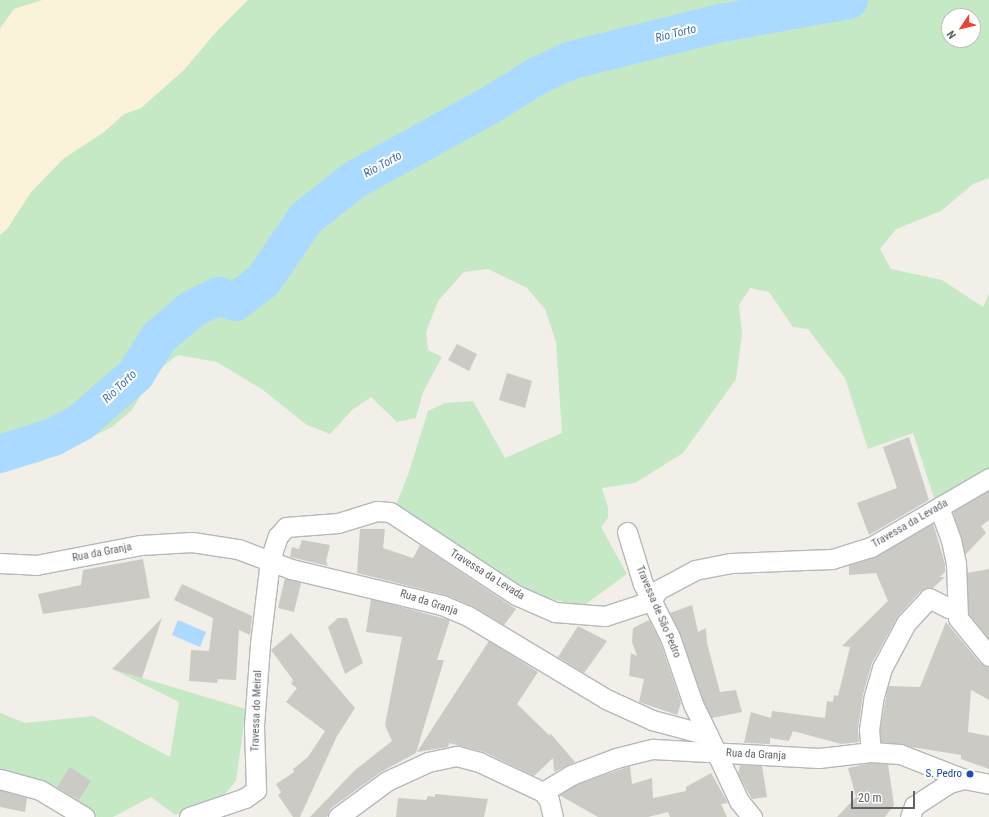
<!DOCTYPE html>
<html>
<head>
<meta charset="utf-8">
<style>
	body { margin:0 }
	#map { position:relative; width:989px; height:817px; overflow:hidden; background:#f1efe8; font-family:"Roboto Condensed",sans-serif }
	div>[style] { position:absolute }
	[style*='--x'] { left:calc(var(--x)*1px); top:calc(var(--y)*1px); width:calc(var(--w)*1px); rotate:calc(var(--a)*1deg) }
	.green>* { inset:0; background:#c5e8c5 }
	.sand>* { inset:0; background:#fbf3d9 }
	.water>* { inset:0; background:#aadaff }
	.river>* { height:38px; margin:-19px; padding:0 19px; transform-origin:19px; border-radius:19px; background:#aadaff }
	.building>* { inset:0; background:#cccac5 }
	.roads { filter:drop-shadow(1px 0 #b5b8bc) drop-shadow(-1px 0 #b5b8bc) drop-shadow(0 1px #b5b8bc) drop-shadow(0 -1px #b5b8bc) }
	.minor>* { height:19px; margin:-9.5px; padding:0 9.5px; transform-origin:9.5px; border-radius:9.5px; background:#fff }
	.dots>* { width:11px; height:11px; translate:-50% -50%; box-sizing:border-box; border:2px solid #fff; border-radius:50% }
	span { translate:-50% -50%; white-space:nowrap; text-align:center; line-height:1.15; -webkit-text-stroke:4px #fff; paint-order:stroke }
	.street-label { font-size:11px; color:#5f6368 }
	.transit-label { font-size:11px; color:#164399 }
	.right { translate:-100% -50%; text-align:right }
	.water-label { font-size:12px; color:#4174aa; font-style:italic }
	.north { position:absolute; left:941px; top:8px; width:40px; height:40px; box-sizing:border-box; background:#fff; border:1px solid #bfc1c3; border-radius:50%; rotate:235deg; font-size:11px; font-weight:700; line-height:16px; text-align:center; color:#5f6368 }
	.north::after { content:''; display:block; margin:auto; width:14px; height:18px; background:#ea4335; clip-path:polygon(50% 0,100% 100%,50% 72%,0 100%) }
	.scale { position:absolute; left:851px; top:791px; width:64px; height:18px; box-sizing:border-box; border:2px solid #5f6368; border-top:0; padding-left:5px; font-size:12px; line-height:14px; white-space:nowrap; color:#5f6368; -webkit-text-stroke:3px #fff; paint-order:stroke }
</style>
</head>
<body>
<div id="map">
	<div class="green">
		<i style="clip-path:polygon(0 0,43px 0,14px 9px,0 28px)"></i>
		<i style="clip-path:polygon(evenodd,248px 0,989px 0,989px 178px,973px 184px,941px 211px,896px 229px,880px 249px,891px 269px,942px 280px,983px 307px,989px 294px,989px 469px,935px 501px,913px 433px,868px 449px,845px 378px,808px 329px,793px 327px,769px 292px,750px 288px,739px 305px,742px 334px,736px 379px,683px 453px,635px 483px,602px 488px,608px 508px,608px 518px,601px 527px,627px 574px,583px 606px,537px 596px,507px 581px,394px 510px,408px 475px,428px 411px,445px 403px,473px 401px,505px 458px,562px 433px,556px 342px,545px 309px,527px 288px,488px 269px,464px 272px,438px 301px,426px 332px,428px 350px,442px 357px,423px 392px,416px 418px,397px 422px,371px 397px,352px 410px,330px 434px,307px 425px,263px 390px,217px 362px,178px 355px,154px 373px,132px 410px,112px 427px,40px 462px,0 470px,0 230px,7px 229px,31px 192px,63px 159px,83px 131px,104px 132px,124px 114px,141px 108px,248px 0,949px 16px,973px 16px,973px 40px,949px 40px,949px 16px)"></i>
		<i style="clip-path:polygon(112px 669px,246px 709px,236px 781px,225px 794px,200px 807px,175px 815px,151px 797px,113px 817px,97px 817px,55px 790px,0 770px,0 713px,25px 723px,93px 716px,170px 757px,179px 702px)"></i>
	</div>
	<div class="sand">
		<i style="clip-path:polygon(43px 0,248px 0,221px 26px,184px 70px,141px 108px,124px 114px,104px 132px,63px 159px,31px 192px,7px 229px,0 235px,0 33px,14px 9px)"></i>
	</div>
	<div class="water">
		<i style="clip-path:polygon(178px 620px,206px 632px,200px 647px,172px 635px)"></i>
	</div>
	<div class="river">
		<i style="--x:0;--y:454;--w:56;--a:-17.8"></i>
		<i style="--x:53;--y:437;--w:32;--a:-28"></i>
		<i style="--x:81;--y:422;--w:72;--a:-41"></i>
		<i style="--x:135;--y:375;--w:45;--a:-57.7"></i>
		<i style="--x:159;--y:337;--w:43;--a:-40.3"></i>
		<i style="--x:192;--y:309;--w:30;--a:-26"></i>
		<i style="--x:219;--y:296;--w:17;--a:21"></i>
		<i style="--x:235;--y:302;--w:35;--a:-37"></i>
		<i style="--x:263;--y:281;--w:76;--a:-55.7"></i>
		<i style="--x:306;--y:218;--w:61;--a:-38.4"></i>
		<i style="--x:354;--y:180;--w:152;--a:-28.8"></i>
		<i style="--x:487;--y:107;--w:59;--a:-31.8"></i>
		<i style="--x:537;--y:76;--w:38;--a:-25"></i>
		<i style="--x:572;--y:60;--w:148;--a:-14"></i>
		<i style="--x:716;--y:24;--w:135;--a:-10.2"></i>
	</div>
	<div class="building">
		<i style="clip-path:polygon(457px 344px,477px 354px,469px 371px,448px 360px)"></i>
		<i style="clip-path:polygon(507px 373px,532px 381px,525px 408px,499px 400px)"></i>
		<i style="clip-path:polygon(909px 437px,929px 500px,869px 535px,857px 503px,897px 488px,883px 447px)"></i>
		<i style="clip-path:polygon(989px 491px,989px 520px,981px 526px,986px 533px,965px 555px,953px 512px)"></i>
		<i style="clip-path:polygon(933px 523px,945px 564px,945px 572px,940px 577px,945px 577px,933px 588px,921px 591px,898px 616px,872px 663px,863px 694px,858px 729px,859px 742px,841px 744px,793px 731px,789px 741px,770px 738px,770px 744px,744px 743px,751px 712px,771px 718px,772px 711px,825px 718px,827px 701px,833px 702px,834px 695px,838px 696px,850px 647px,842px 646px,888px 601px,876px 573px,849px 575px,849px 565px,877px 556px)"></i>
		<i style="clip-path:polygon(360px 529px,385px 529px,383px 548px,413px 558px,420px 545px,516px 609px,504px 625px,474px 607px,446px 595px,357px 573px)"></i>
		<i style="clip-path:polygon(302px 540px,330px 545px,326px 561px,328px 566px,290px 557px,292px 547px,299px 549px)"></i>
		<i style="clip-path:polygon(143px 559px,150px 598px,43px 614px,38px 594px,81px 585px,83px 570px)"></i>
		<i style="clip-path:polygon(989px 569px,989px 639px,969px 614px,967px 573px)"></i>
		<i style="clip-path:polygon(285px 578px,301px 583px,294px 612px,278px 608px)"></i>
		<i style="clip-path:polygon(182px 584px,252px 616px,250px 635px,239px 630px,236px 680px,218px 679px,217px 683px,189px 681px,191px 650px,209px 651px,213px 618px,174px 600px)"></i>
		<i style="clip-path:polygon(371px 599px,450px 620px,437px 660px,444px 660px,416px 753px,381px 772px,331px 808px,327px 817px,310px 817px,355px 770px,392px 741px,385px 725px,402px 637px,366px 632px)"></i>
		<i style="clip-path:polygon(692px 605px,698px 632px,706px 628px,707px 643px,720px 692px,736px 690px,742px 712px,712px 718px,703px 700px,680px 633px,670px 613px)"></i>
		<i style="clip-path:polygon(162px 618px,142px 678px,112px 669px)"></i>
		<i style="clip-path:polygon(338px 618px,347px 618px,363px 663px,345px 674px,328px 627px)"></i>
		<i style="clip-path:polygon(649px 620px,660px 641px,681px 703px,677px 715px,639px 702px,644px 679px,629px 676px,631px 653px,637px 656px,632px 642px,633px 628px)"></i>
		<i style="clip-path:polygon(946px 622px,980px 663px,989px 667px,989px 700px,971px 690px,968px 732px,989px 736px,989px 769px,961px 759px,961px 755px,881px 742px,880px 730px,888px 686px,920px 687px)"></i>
		<i style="clip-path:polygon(578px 626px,607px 641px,584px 673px,558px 657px)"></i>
		<i style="clip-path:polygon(291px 633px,355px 708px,337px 736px,300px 817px,293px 817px,278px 795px,281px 792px,276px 784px,294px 772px,293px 769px,308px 757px,325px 731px,286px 702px,297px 688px,291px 684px,293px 680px,271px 650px)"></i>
		<i style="clip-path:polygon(489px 641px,538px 672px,517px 704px,550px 736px,550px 733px,575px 762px,554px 772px,553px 758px,534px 776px,484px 752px,449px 743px,448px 747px,417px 752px)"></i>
		<i style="clip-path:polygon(871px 763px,888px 764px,894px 805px,885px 817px,837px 817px,856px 797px,848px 768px)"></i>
		<i style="clip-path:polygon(740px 765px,762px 766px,767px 797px,752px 799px,738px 774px)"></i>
		<i style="clip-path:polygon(630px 766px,632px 784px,652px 778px,653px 798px,686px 791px,686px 787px,711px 773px,728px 803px,721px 804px,727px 817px,670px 817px,668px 812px,648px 817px,598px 817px,559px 795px,576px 785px)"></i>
		<i style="clip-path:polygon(70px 767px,91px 781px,79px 800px,57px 787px)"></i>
		<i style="clip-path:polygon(0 790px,27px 798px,25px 812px,0 807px)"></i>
		<i style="clip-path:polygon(435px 794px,488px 799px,484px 817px,396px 817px,398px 798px,426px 800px,428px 796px,435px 797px)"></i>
	</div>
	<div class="roads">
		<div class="minor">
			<i style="--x:939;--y:507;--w:35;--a:70"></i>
			<i style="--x:951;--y:540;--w:24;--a:78"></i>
			<i style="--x:956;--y:563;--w:55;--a:87.9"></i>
			<i style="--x:958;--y:618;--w:49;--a:50.8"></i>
			<i style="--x:627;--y:532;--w:54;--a:72.9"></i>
			<i style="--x:643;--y:584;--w:59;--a:63"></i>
			<i style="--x:670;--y:637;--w:71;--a:71.1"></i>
			<i style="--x:693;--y:704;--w:34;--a:64"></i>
			<i style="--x:0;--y:563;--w:36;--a:3"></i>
			<i style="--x:36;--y:565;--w:107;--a:-10.8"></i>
			<i style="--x:141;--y:545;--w:51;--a:-3.4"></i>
			<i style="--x:192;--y:542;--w:47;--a:8.7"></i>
			<i style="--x:238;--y:549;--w:57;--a:20.7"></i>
			<i style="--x:291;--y:569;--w:155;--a:13.4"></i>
			<i style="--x:442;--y:605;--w:28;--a:23"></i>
			<i style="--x:468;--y:616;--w:161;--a:31"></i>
			<i style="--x:606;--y:699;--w:51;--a:24.5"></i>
			<i style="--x:652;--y:720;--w:58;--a:15"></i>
			<i style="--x:708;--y:735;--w:73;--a:64.8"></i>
			<i style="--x:739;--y:801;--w:21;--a:51"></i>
			<i style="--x:871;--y:752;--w:22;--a:-95"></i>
			<i style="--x:869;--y:730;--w:34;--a:-82"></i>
			<i style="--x:874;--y:696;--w:29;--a:-74"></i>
			<i style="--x:882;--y:668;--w:51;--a:-61.9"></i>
			<i style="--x:906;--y:623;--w:34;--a:-47"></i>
			<i style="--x:929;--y:598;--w:22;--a:27"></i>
			<i style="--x:949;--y:608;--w:8;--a:0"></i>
			<i style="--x:0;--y:779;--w:41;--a:15.4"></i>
			<i style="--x:40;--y:790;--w:52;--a:31"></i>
			<i style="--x:543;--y:792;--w:10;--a:53"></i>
			<i style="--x:549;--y:800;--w:17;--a:77"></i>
			<i style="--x:189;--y:817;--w:59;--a:-18.7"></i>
			<i style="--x:245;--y:798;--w:14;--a:-36"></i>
			<i style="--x:256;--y:790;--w:64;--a:-91.8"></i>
			<i style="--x:254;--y:726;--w:82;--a:-85.8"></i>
			<i style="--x:260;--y:644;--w:85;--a:-83.2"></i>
			<i style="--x:270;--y:560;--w:25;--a:-72"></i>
			<i style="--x:278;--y:536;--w:12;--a:-48"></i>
			<i style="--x:286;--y:527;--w:52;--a:-4.4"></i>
			<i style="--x:338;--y:523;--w:41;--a:-17.1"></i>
			<i style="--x:377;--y:511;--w:13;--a:4"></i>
			<i style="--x:390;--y:512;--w:151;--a:33.4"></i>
			<i style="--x:516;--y:595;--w:43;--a:23.6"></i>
			<i style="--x:555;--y:612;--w:50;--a:4.6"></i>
			<i style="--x:605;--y:616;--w:48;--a:-18.1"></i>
			<i style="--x:651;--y:601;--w:13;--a:-58"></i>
			<i style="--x:658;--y:590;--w:42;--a:-28.4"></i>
			<i style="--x:695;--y:570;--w:37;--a:-11"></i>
			<i style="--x:731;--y:563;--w:101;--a:-2.3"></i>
			<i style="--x:832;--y:559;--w:41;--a:-17.1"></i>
			<i style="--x:871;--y:547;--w:137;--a:-30.3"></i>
			<i style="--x:338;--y:817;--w:61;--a:-36.3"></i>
			<i style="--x:387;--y:781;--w:45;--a:-24.9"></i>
			<i style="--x:428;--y:762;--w:30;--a:-12"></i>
			<i style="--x:457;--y:756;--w:23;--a:15"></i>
			<i style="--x:479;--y:762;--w:71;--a:25.1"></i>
			<i style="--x:543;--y:792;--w:33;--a:-31"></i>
			<i style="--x:571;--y:775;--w:48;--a:-20.7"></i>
			<i style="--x:616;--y:758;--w:38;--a:-14"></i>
			<i style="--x:653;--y:749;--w:166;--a:3.1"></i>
			<i style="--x:819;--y:758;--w:52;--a:-6.6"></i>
			<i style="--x:871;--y:752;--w:29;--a:4"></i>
			<i style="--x:900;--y:754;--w:69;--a:21.3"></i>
			<i style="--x:910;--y:817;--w:12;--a:-70"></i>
			<i style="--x:914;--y:806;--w:42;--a:-33.3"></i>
			<i style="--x:949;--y:783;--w:16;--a:-15"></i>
			<i style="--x:964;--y:779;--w:25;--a:11"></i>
		</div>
	</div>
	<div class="dots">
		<i style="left:970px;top:774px;background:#1a4fb4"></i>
	</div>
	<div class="street-label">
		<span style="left:910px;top:524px;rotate:-30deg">Travessa da Levada</span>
		<span style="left:102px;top:553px;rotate:-11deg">Rua da Granja</span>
		<span style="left:487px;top:575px;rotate:32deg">Travessa da Levada</span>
		<span style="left:429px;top:603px;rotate:18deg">Rua da Granja</span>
		<span style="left:658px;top:612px;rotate:67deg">Travessa de São Pedro</span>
		<span style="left:257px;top:711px;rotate:-88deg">Travessa do Meiral</span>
		<span style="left:756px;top:755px;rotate:3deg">Rua da Granja</span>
	</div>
	<div class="transit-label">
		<span class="right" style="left:962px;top:774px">S. Pedro</span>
	</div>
	<div class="water-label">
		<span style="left:676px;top:34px;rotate:-14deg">Rio Torto</span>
		<span style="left:383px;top:165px;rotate:-29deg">Rio Torto</span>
		<span style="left:120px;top:387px;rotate:-43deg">Rio Torto</span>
	</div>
	<div class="north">N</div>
	<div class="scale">20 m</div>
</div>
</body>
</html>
